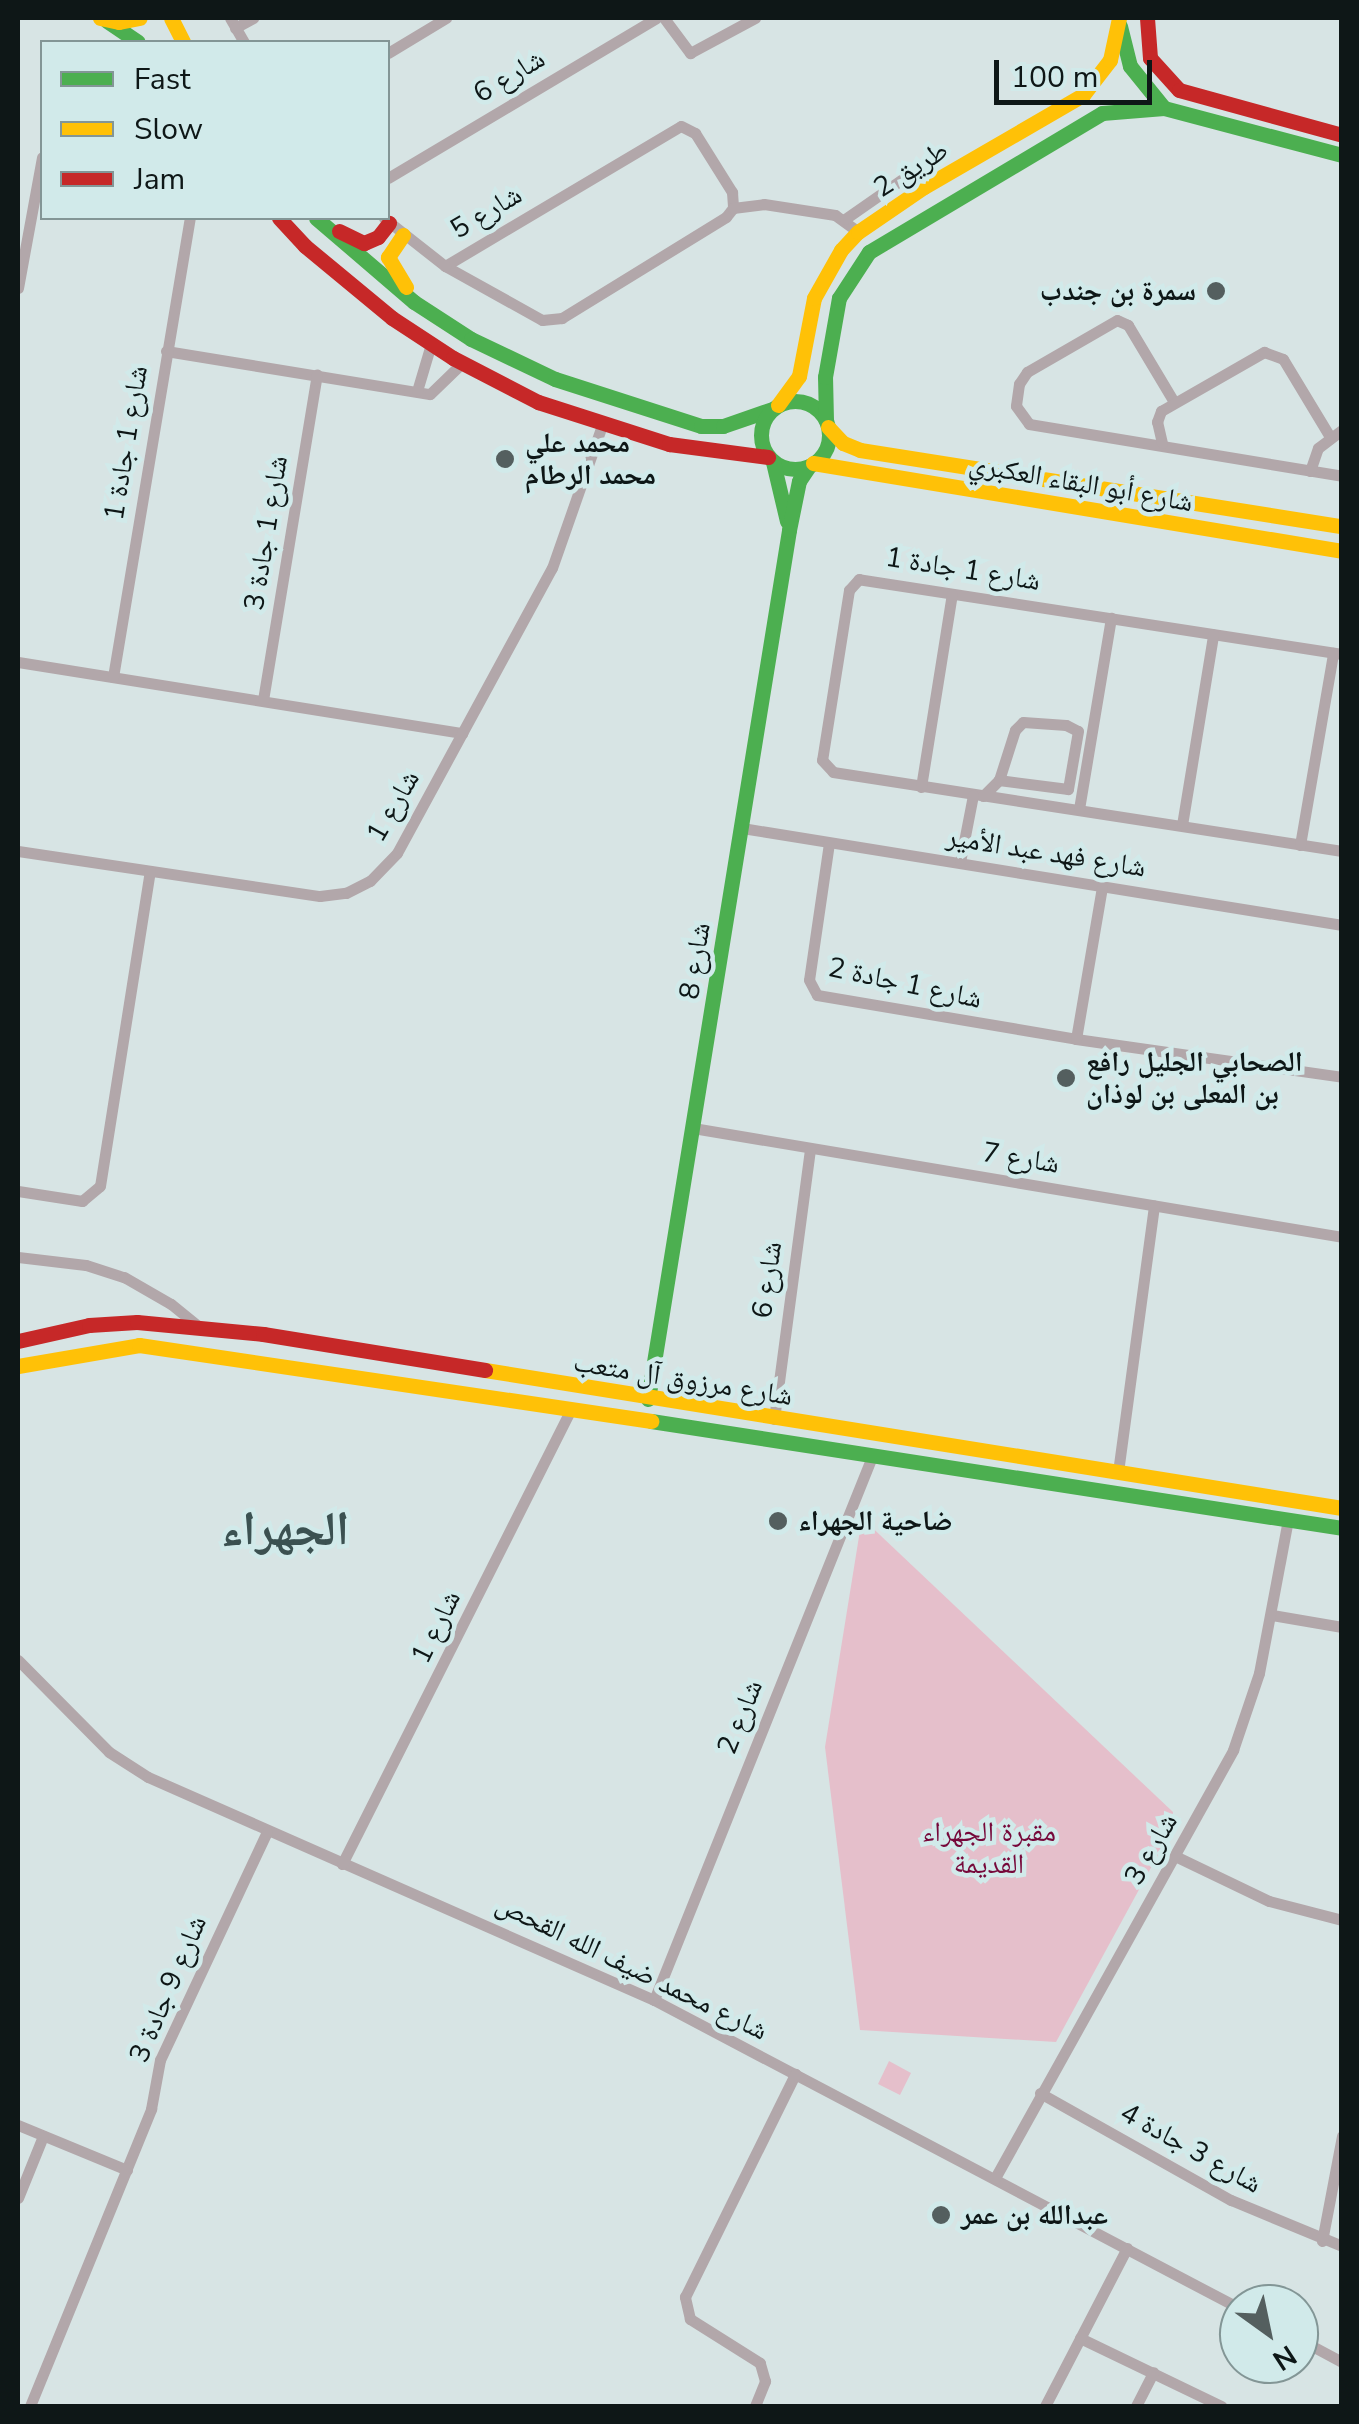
<!DOCTYPE html>
<html>
<head>
<meta charset="utf-8">
<style>
	body { margin:0 }
	#map { position:relative; width:1359px; height:2424px; overflow:hidden; background:#d7e4e4; font-family:"Nunito Sans","Noto Naskh Arabic",sans-serif }
	div>[style] { position:absolute }
	[style*='--x'] { left:calc(var(--x)*1px); top:calc(var(--y)*1px); width:calc(var(--w)*1px); rotate:calc(var(--a)*1deg) }
	.green>* { inset:0; background:#e5bfcb }
	.street>* { height:11px; margin:-5.5px; padding:0 5.5px; transform-origin:5.5px; border-radius:5.5px; background:#b2a7aa }
	.fast>* { height:15px; margin:-7.5px; padding:0 7.5px; transform-origin:7.5px; border-radius:7.5px; background:#4caf50 }
	.fast>.ring { margin:-7.5px; padding:0; box-sizing:content-box; background:none; border:15px solid #4caf50; border-radius:50% }
	.slow>* { height:15px; margin:-7.5px; padding:0 7.5px; transform-origin:7.5px; border-radius:7.5px; background:#ffc107 }
	.jam>* { height:15px; margin:-7.5px; padding:0 7.5px; transform-origin:7.5px; border-radius:7.5px; background:#c62828 }
	.dots>* { width:28px; height:28px; translate:-50% -50%; box-sizing:border-box; border:5px solid #d1eaea; border-radius:50% }
	span { translate:-50% -50%; white-space:nowrap; text-align:center; line-height:1.15; -webkit-text-stroke:9px #d1eaea; paint-order:stroke }
	.street-label { font-size:28px; color:#0e1717 }
	.poi-label { font-size:28px; color:#0e1717; font-weight:700 }
	.right { translate:-100% -50%; text-align:right }
	.left { translate:0 -50%; text-align:left }
	.park-label { font-size:28px; color:#76083a }
	.town-label { font-size:48px; color:#3b5151; font-weight:700 }
	.frame { position:absolute; inset:0; border:20px solid #0e1717; pointer-events:none }
	.legend { position:absolute; left:40px; top:40px; width:350px; height:180px; box-sizing:border-box; background:#d1eaea; border:2px solid #839696; margin:0; padding:12px 18px; list-style:none; font-size:30px; color:#0e1717 }
	.legend li { display:flex; align-items:center; gap:20px; height:50px }
	.legend b { width:50px; border:2px solid #839696 }
	.north { position:absolute; left:1219px; top:2284px; width:100px; height:100px; box-sizing:border-box; background:#d1eaea; border:2px solid #839696; border-radius:50%; rotate:147deg; font-size:28px; font-weight:700; line-height:40px; text-align:center; color:#0e1717 }
	.north::after { content:''; display:block; margin:auto; width:35px; height:45px; background:#545f5f; clip-path:polygon(50% 0,100% 100%,50% 72%,0 100%) }
	.scale { position:absolute; left:994px; top:60px; width:158px; height:45px; box-sizing:border-box; border:5px solid #0e1717; border-top:0; padding-left:12px; font-size:30px; line-height:35px; white-space:nowrap; color:#0e1717; -webkit-text-stroke:8px #d1eaea; paint-order:stroke }
</style>
</head>
<body>
<div id="map">
	<div class="green">
		<i style="clip-path:polygon(862px 1518px,1173px 1812px,1172px 1829px,1056px 2042px,860px 2030px,825px 1747px)"></i>
		<i style="clip-path:polygon(889px 2061px,911px 2073px,900px 2095px,878px 2084px)"></i>
	</div>
	<div class="street">
		<i style="--x:230;--y:18;--w:28;--a:60"></i>
		<i style="--x:664;--y:18;--w:44;--a:53.4"></i>
		<i style="--x:690;--y:53;--w:74;--a:-28.3"></i>
		<i style="--x:235;--y:28;--w:21;--a:-29"></i>
		<i style="--x:388;--y:53;--w:68;--a:-31.1"></i>
		<i style="--x:681;--y:126;--w:16;--a:27"></i>
		<i style="--x:695;--y:133;--w:70;--a:57.9"></i>
		<i style="--x:732;--y:192;--w:16;--a:86"></i>
		<i style="--x:733;--y:208;--w:11;--a:128"></i>
		<i style="--x:726;--y:217;--w:193;--a:148.4"></i>
		<i style="--x:562;--y:318;--w:20;--a:174"></i>
		<i style="--x:542;--y:320;--w:111;--a:-150.9"></i>
		<i style="--x:445;--y:266;--w:274;--a:-30.7"></i>
		<i style="--x:388;--y:178;--w:312;--a:-30.8"></i>
		<i style="--x:733;--y:208;--w:31;--a:-7"></i>
		<i style="--x:764;--y:204;--w:72;--a:8.8"></i>
		<i style="--x:835;--y:215;--w:29;--a:36"></i>
		<i style="--x:384;--y:218;--w:78;--a:38.2"></i>
		<i style="--x:845;--y:219;--w:77;--a:-34.9"></i>
		<i style="--x:908;--y:175;--w:9;--a:6"></i>
		<i style="--x:917;--y:176;--w:13;--a:58"></i>
		<i style="--x:18;--y:288;--w:133;--a:-79.6"></i>
		<i style="--x:166;--y:351;--w:267;--a:9.3"></i>
		<i style="--x:430;--y:394;--w:45;--a:-44.1"></i>
		<i style="--x:417;--y:391;--w:49;--a:-73.4"></i>
		<i style="--x:1174;--y:402;--w:90;--a:-120.9"></i>
		<i style="--x:1128;--y:325;--w:12;--a:-156"></i>
		<i style="--x:1117;--y:320;--w:104;--a:150"></i>
		<i style="--x:1027;--y:372;--w:14;--a:124"></i>
		<i style="--x:1019;--y:384;--w:22;--a:98"></i>
		<i style="--x:1016;--y:406;--w:22;--a:54"></i>
		<i style="--x:1029;--y:424;--w:317;--a:9.4"></i>
		<i style="--x:1162;--y:443;--w:22;--a:-103"></i>
		<i style="--x:1157;--y:422;--w:12;--a:-70"></i>
		<i style="--x:1161;--y:411;--w:119;--a:-29.8"></i>
		<i style="--x:1264;--y:352;--w:20;--a:20"></i>
		<i style="--x:1283;--y:359;--w:91;--a:58.9"></i>
		<i style="--x:1310;--y:471;--w:24;--a:-71"></i>
		<i style="--x:1318;--y:448;--w:30;--a:-37"></i>
		<i style="--x:1342;--y:654;--w:489;--a:-171.2"></i>
		<i style="--x:859;--y:579;--w:15;--a:132"></i>
		<i style="--x:849;--y:590;--w:172;--a:99"></i>
		<i style="--x:822;--y:760;--w:16;--a:47"></i>
		<i style="--x:833;--y:772;--w:515;--a:8.82"></i>
		<i style="--x:18;--y:662;--w:450;--a:9.1"></i>
		<i style="--x:113;--y:677;--w:465;--a:-80.5"></i>
		<i style="--x:263;--y:700;--w:330;--a:-80.6"></i>
		<i style="--x:921;--y:787;--w:195;--a:-80.9"></i>
		<i style="--x:983;--y:796;--w:23;--a:-45"></i>
		<i style="--x:999;--y:780;--w:52;--a:-72.3"></i>
		<i style="--x:1015;--y:730;--w:11;--a:-45"></i>
		<i style="--x:1023;--y:722;--w:43;--a:4"></i>
		<i style="--x:1066;--y:725;--w:13;--a:27"></i>
		<i style="--x:1078;--y:731;--w:59;--a:99.8"></i>
		<i style="--x:1068;--y:789;--w:70;--a:-172.6"></i>
		<i style="--x:1079;--y:809;--w:194;--a:-80.5"></i>
		<i style="--x:1182;--y:825;--w:193;--a:-80.7"></i>
		<i style="--x:742;--y:828;--w:608;--a:9.18"></i>
		<i style="--x:829;--y:843;--w:138;--a:98.3"></i>
		<i style="--x:809;--y:980;--w:17;--a:62"></i>
		<i style="--x:817;--y:995;--w:263;--a:9.6"></i>
		<i style="--x:1076;--y:1039;--w:269;--a:8.1"></i>
		<i style="--x:1300;--y:845;--w:195;--a:-80.2"></i>
		<i style="--x:18;--y:851;--w:305;--a:8.5"></i>
		<i style="--x:320;--y:896;--w:26;--a:-7"></i>
		<i style="--x:346;--y:893;--w:27;--a:-27"></i>
		<i style="--x:370;--y:881;--w:39;--a:-46"></i>
		<i style="--x:397;--y:853;--w:324;--a:-61.5"></i>
		<i style="--x:552;--y:568;--w:151;--a:-70.7"></i>
		<i style="--x:960;--y:862;--w:68;--a:-79"></i>
		<i style="--x:1076;--y:1039;--w:154;--a:-80.3"></i>
		<i style="--x:693;--y:1128;--w:658;--a:9.53"></i>
		<i style="--x:18;--y:1191;--w:65;--a:8.9"></i>
		<i style="--x:82;--y:1201;--w:23;--a:-40"></i>
		<i style="--x:100;--y:1186;--w:319;--a:-81"></i>
		<i style="--x:18;--y:1257;--w:68;--a:6.7"></i>
		<i style="--x:86;--y:1265;--w:40;--a:18"></i>
		<i style="--x:124;--y:1277;--w:54;--a:29.9"></i>
		<i style="--x:171;--y:1304;--w:36;--a:39"></i>
		<i style="--x:774;--y:1419;--w:273;--a:-82.4"></i>
		<i style="--x:1118;--y:1472;--w:269;--a:-82.3"></i>
		<i style="--x:1272;--y:1615;--w:71;--a:9.7"></i>
		<i style="--x:18;--y:1660;--w:129;--a:45.3"></i>
		<i style="--x:109;--y:1752;--w:46;--a:32.7"></i>
		<i style="--x:148;--y:1777;--w:553;--a:23.78"></i>
		<i style="--x:654;--y:2000;--w:661;--a:27.77"></i>
		<i style="--x:1175;--y:1856;--w:104;--a:25.6"></i>
		<i style="--x:1269;--y:1901;--w:75;--a:14.6"></i>
		<i style="--x:342;--y:1864;--w:509;--a:-63.28"></i>
		<i style="--x:654;--y:2000;--w:588;--a:-68.14"></i>
		<i style="--x:1040;--y:2093;--w:219;--a:29.3"></i>
		<i style="--x:1231;--y:2200;--w:120;--a:22.5"></i>
		<i style="--x:18;--y:2125;--w:118;--a:22.4"></i>
		<i style="--x:995;--y:2178;--w:490;--a:-60.9"></i>
		<i style="--x:1233;--y:1750;--w:81;--a:-71.3"></i>
		<i style="--x:1259;--y:1673;--w:156;--a:-79.3"></i>
		<i style="--x:18;--y:2198;--w:67;--a:-68"></i>
		<i style="--x:1322;--y:2241;--w:107;--a:-79.2"></i>
		<i style="--x:1080;--y:2338;--w:157;--a:25.7"></i>
		<i style="--x:1299;--y:2339;--w:49;--a:28.1"></i>
		<i style="--x:30;--y:2406;--w:321;--a:-67.8"></i>
		<i style="--x:151;--y:2109;--w:50;--a:-79.6"></i>
		<i style="--x:160;--y:2060;--w:252;--a:-64.9"></i>
		<i style="--x:755;--y:2406;--w:27;--a:-68"></i>
		<i style="--x:765;--y:2381;--w:19;--a:-106"></i>
		<i style="--x:760;--y:2363;--w:83;--a:-147.8"></i>
		<i style="--x:690;--y:2319;--w:23;--a:-103"></i>
		<i style="--x:685;--y:2297;--w:249;--a:-63.7"></i>
		<i style="--x:1045;--y:2406;--w:178;--a:-62.6"></i>
		<i style="--x:1136;--y:2406;--w:38;--a:-63"></i>
	</div>
	<div class="fast">
		<i style="--x:107;--y:21;--w:37;--a:34"></i>
		<i style="--x:1120;--y:26;--w:41;--a:76"></i>
		<i style="--x:1130;--y:66;--w:54;--a:51"></i>
		<i style="--x:1164;--y:108;--w:184;--a:14.8"></i>
		<i style="--x:316;--y:218;--w:129;--a:40.6"></i>
		<i style="--x:414;--y:302;--w:68;--a:33"></i>
		<i style="--x:471;--y:339;--w:93;--a:25.5"></i>
		<i style="--x:555;--y:379;--w:153;--a:17.8"></i>
		<i style="--x:701;--y:426;--w:22;--a:0"></i>
		<i style="--x:723;--y:426;--w:52;--a:-19.1"></i>
		<i class="ring" style="left:761px;top:401px;width:53px;height:53px"></i>
		<i style="--x:826;--y:420;--w:43;--a:-91.3"></i>
		<i style="--x:825;--y:377;--w:80;--a:-80"></i>
		<i style="--x:839;--y:298;--w:55;--a:-56.9"></i>
		<i style="--x:869;--y:252;--w:271;--a:-30.8"></i>
		<i style="--x:1102;--y:113;--w:62;--a:-4.6"></i>
		<i style="--x:773;--y:462;--w:61;--a:76.7"></i>
		<i style="--x:648;--y:1399;--w:880;--a:-80.78"></i>
		<i style="--x:789;--y:530;--w:50;--a:-78.5"></i>
		<i style="--x:799;--y:481;--w:18;--a:-56"></i>
		<i style="--x:651;--y:1421;--w:699;--a:8.8"></i>
	</div>
	<div class="slow">
		<i style="--x:100;--y:18;--w:19;--a:12"></i>
		<i style="--x:119;--y:22;--w:21;--a:-11"></i>
		<i style="--x:171;--y:18;--w:27;--a:63"></i>
		<i style="--x:403;--y:235;--w:27;--a:124"></i>
		<i style="--x:388;--y:257;--w:35;--a:59"></i>
		<i style="--x:778;--y:405;--w:36;--a:-54"></i>
		<i style="--x:799;--y:376;--w:79;--a:-79.1"></i>
		<i style="--x:814;--y:298;--w:55;--a:-60.6"></i>
		<i style="--x:841;--y:250;--w:25;--a:-47"></i>
		<i style="--x:858;--y:232;--w:80;--a:-34.3"></i>
		<i style="--x:924;--y:187;--w:184;--a:-30.1"></i>
		<i style="--x:1083;--y:95;--w:44;--a:-52.4"></i>
		<i style="--x:1110;--y:60;--w:43;--a:-77.9"></i>
		<i style="--x:828;--y:427;--w:22;--a:47"></i>
		<i style="--x:843;--y:443;--w:18;--a:22"></i>
		<i style="--x:860;--y:450;--w:488;--a:9"></i>
		<i style="--x:813;--y:463;--w:536;--a:9.44"></i>
		<i style="--x:18;--y:1366;--w:123;--a:-9.8"></i>
		<i style="--x:139;--y:1345;--w:518;--a:8.44"></i>
		<i style="--x:485;--y:1370;--w:868;--a:9.15"></i>
	</div>
	<div class="jam">
		<i style="--x:1147;--y:18;--w:40;--a:85.7"></i>
		<i style="--x:1150;--y:58;--w:43;--a:47.8"></i>
		<i style="--x:1179;--y:90;--w:169;--a:15.4"></i>
		<i style="--x:279;--y:218;--w:38;--a:47"></i>
		<i style="--x:305;--y:246;--w:113;--a:39.6"></i>
		<i style="--x:392;--y:318;--w:73;--a:33.3"></i>
		<i style="--x:453;--y:358;--w:96;--a:27.4"></i>
		<i style="--x:538;--y:402;--w:138;--a:17.8"></i>
		<i style="--x:669;--y:444;--w:100;--a:7.5"></i>
		<i style="--x:339;--y:231;--w:28;--a:26"></i>
		<i style="--x:364;--y:243;--w:15;--a:-23"></i>
		<i style="--x:378;--y:237;--w:18;--a:-52"></i>
		<i style="--x:18;--y:1341;--w:73;--a:-12.7"></i>
		<i style="--x:89;--y:1325;--w:48;--a:-3.6"></i>
		<i style="--x:137;--y:1322;--w:127;--a:5.4"></i>
		<i style="--x:263;--y:1334;--w:225;--a:9.2"></i>
	</div>
	<div class="dots">
		<i style="left:1216px;top:291px;background:#545f5f"></i>
		<i style="left:505px;top:459px;background:#545f5f"></i>
		<i style="left:1066px;top:1078px;background:#545f5f"></i>
		<i style="left:778px;top:1521px;background:#545f5f"></i>
		<i style="left:941px;top:2215px;background:#545f5f"></i>
	</div>
	<div class="street-label">
		<span style="left:509px;top:76px;rotate:-31deg">شارع 6</span>
		<span style="left:911px;top:169px;rotate:-32deg">طريق 2</span>
		<span style="left:486px;top:212px;rotate:-31deg">شارع 5</span>
		<span style="left:126px;top:443px;rotate:-81deg">شارع 1 جادة 1</span>
		<span style="left:1081px;top:483px;rotate:10deg">شارع أبو البقاء العكبري</span>
		<span style="left:266px;top:533px;rotate:-81deg">شارع 1 جادة 3</span>
		<span style="left:963px;top:569px;rotate:9deg">شارع 1 جادة 1</span>
		<span style="left:393px;top:806px;rotate:-60deg">شارع 1</span>
		<span style="left:1046px;top:852px;rotate:9deg">شارع فهد عبد الأمير</span>
		<span style="left:695px;top:961px;rotate:-81deg">شارع 8</span>
		<span style="left:905px;top:983px;rotate:12deg">شارع 1 جادة 2</span>
		<span style="left:1021px;top:1158px;rotate:9deg">شارع 7</span>
		<span style="left:767px;top:1280px;rotate:-82deg">شارع 6</span>
		<span style="left:683px;top:1379px;rotate:9deg">شارع مرزوق آل متعب</span>
		<span style="left:436px;top:1627px;rotate:-64deg">شارع 1</span>
		<span style="left:740px;top:1717px;rotate:-68deg">شارع 2</span>
		<span style="left:1151px;top:1849px;rotate:-60deg">شارع 3</span>
		<span style="left:632px;top:1967px;rotate:26deg">شارع محمد ضيف الله القحص</span>
		<span style="left:168px;top:1989px;rotate:-67deg">شارع 9 جادة 3</span>
		<span style="left:1191px;top:2148px;rotate:29deg">شارع 3 جادة 4</span>
	</div>
	<div class="poi-label">
		<span class="right" style="left:1196px;top:291px">سمرة بن جندب</span>
		<span class="left" style="left:525px;top:459px">محمد علي<br>محمد الرطام</span>
		<span class="left" style="left:1086px;top:1078px">الصحابي الجليل رافع<br>بن المعلى بن لوذان</span>
		<span class="left" style="left:798px;top:1521px">ضاحية الجهراء</span>
		<span class="left" style="left:961px;top:2215px">عبدالله بن عمر</span>
	</div>
	<div class="park-label">
		<span style="left:989px;top:1848px">مقبرة الجهراء<br>القديمة</span>
	</div>
	<div class="town-label">
		<span style="left:285px;top:1530px">الجهراء</span>
	</div>
	<div class="frame"></div>
	<ul class="legend">
	<li><b style="height:12px;background:#4caf50"></b>Fast</li>
	<li><b style="height:12px;background:#ffc107"></b>Slow</li>
	<li><b style="height:12px;background:#c62828"></b>Jam</li>
	</ul>
	<div class="north">N</div>
	<div class="scale">100 m</div>
</div>
</body>
</html>
